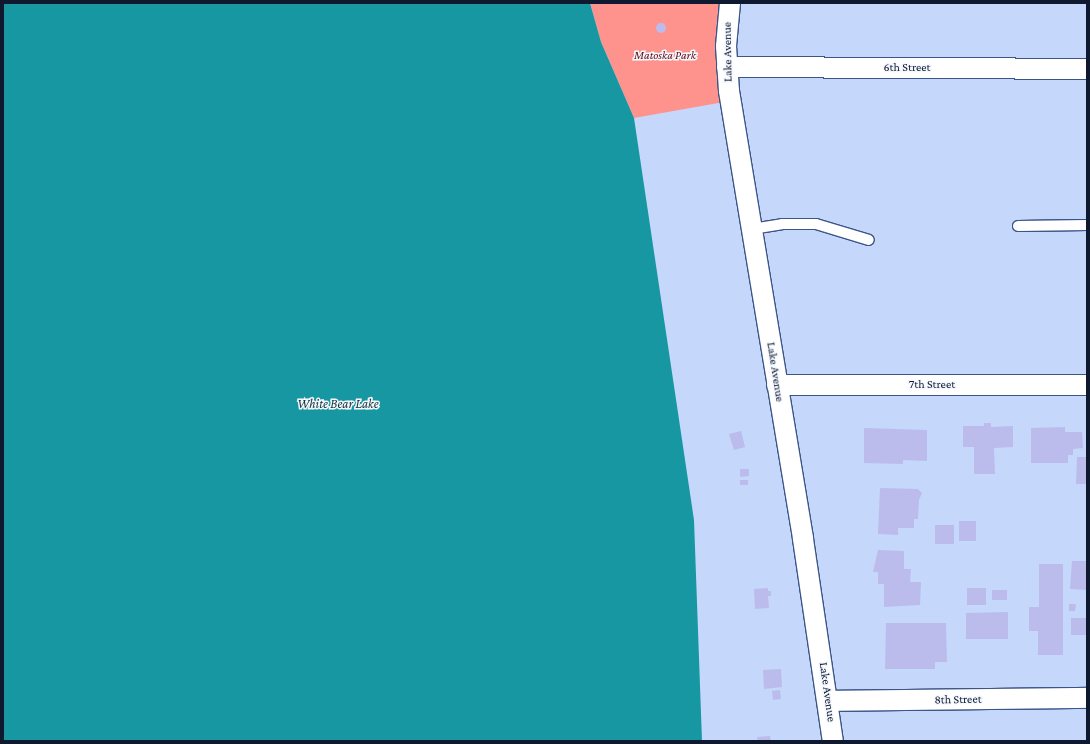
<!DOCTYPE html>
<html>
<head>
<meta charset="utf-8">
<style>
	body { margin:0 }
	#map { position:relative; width:1090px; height:744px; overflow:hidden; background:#c5d7fb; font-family:"Crimson Pro",serif }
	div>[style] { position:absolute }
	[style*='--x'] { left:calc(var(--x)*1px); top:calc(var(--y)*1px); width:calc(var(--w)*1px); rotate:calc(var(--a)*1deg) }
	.green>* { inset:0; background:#fe938d }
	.water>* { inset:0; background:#1697a2 }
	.building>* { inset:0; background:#bbbcec }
	.round { border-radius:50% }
	.roads { filter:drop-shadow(1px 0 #3c5588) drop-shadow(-1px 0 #3c5588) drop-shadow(0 1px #3c5588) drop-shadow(0 -1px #3c5588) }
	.service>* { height:10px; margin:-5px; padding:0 5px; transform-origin:5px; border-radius:5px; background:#fff }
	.minor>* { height:20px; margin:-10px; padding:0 10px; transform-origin:10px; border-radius:10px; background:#fff }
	span { translate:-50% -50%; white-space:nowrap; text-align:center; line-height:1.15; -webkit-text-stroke:3px #f4f8fe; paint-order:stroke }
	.street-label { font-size:12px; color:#0e182e }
	.park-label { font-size:12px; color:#620911; font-style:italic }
	.water-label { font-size:13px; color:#103336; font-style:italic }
	.frame { position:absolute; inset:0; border:4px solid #0e182e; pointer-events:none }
</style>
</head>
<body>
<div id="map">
	<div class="green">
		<i style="clip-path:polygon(590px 3px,723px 3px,724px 102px,634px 118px,601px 42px)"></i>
	</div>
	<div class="water">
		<i style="clip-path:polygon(3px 3px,590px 3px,601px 42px,634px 118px,694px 520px,702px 741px,3px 741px)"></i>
	</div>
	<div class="building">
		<i class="round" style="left:656px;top:23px;width:10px;height:10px"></i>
		<i style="clip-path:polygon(984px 423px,991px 423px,991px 427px,1013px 426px,1013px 447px,994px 448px,995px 474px,974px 474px,974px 447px,963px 447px,963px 426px,984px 426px)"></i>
		<i style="clip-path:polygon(1065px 427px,1065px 432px,1082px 432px,1083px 448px,1073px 449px,1073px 455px,1068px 455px,1068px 463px,1031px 463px,1031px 428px)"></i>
		<i style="clip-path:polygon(864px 428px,927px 430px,927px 461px,903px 460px,903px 464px,864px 463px)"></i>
		<i style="clip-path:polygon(741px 431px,745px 447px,734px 450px,729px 434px)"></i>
		<i style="clip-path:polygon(1077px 457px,1087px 457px,1087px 484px,1076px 484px)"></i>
		<i style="clip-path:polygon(740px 469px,749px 469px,749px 476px,740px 477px)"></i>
		<i style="clip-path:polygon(740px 480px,748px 480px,748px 485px,740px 485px)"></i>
		<i style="clip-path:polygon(880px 488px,918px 489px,922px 493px,919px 500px,918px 519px,914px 519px,914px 528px,898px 528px,898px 535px,878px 534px)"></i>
		<i style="clip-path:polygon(959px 521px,976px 521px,976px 541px,959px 541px)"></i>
		<i style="clip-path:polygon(935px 525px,954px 525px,954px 544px,935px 544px)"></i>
		<i style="clip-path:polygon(878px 550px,904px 551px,904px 569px,911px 569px,910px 582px,921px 582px,920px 605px,884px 607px,884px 584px,878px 584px,878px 572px,873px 572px)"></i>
		<i style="clip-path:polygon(1072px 561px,1087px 561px,1087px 590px,1070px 589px)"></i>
		<i style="clip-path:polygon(1039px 564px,1063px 564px,1063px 655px,1038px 655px,1038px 631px,1029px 631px,1029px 607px,1039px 607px)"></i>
		<i style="clip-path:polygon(768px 588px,768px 591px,771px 591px,771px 596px,768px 596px,769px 608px,755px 609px,754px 589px)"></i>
		<i style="clip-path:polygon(967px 588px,986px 588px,986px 605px,967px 605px)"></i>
		<i style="clip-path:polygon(992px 590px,1007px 590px,1007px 600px,992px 600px)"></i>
		<i style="clip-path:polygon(1069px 604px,1076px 604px,1075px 611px,1069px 611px)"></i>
		<i style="clip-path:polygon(1008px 612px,1008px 639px,966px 639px,966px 613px)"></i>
		<i style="clip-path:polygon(1071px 618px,1087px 618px,1087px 635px,1071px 635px)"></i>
		<i style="clip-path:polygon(886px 623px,946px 623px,947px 662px,935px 662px,935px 669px,885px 669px)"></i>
		<i style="clip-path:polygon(781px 669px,782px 687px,764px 689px,763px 670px)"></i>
		<i style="clip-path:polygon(780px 690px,781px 699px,773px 700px,772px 691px)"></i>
		<i style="clip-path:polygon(770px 736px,771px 741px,758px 741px,757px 737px)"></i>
	</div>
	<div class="roads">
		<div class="service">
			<i style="--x:1018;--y:226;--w:69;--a:-0.8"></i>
			<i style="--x:752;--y:229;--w:30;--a:-9"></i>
			<i style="--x:782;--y:224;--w:34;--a:0"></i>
			<i style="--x:816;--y:224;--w:55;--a:16.8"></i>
		</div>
		<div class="minor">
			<i style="--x:730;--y:3;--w:43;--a:95.3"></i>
			<i style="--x:726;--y:46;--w:45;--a:86.2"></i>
			<i style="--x:729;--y:91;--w:454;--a:80.6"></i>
			<i style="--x:803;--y:539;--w:204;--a:81.6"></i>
			<i style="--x:727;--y:67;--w:360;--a:0.3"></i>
			<i style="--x:777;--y:385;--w:310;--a:0"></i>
			<i style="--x:829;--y:701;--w:258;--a:-0.7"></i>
		</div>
	</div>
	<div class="street-label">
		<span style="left:728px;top:52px;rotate:-91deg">Lake Avenue</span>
		<span style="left:907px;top:68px">6th Street</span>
		<span style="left:775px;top:372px;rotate:81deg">Lake Avenue</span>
		<span style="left:932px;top:385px">7th Street</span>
		<span style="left:827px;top:692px;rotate:82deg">Lake Avenue</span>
		<span style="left:958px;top:700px;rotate:-1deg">8th Street</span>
	</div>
	<div class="park-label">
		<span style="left:665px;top:56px">Matoska Park</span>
	</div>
	<div class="water-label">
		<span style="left:338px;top:404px">White Bear Lake</span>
	</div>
	<div class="frame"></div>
</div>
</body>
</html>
